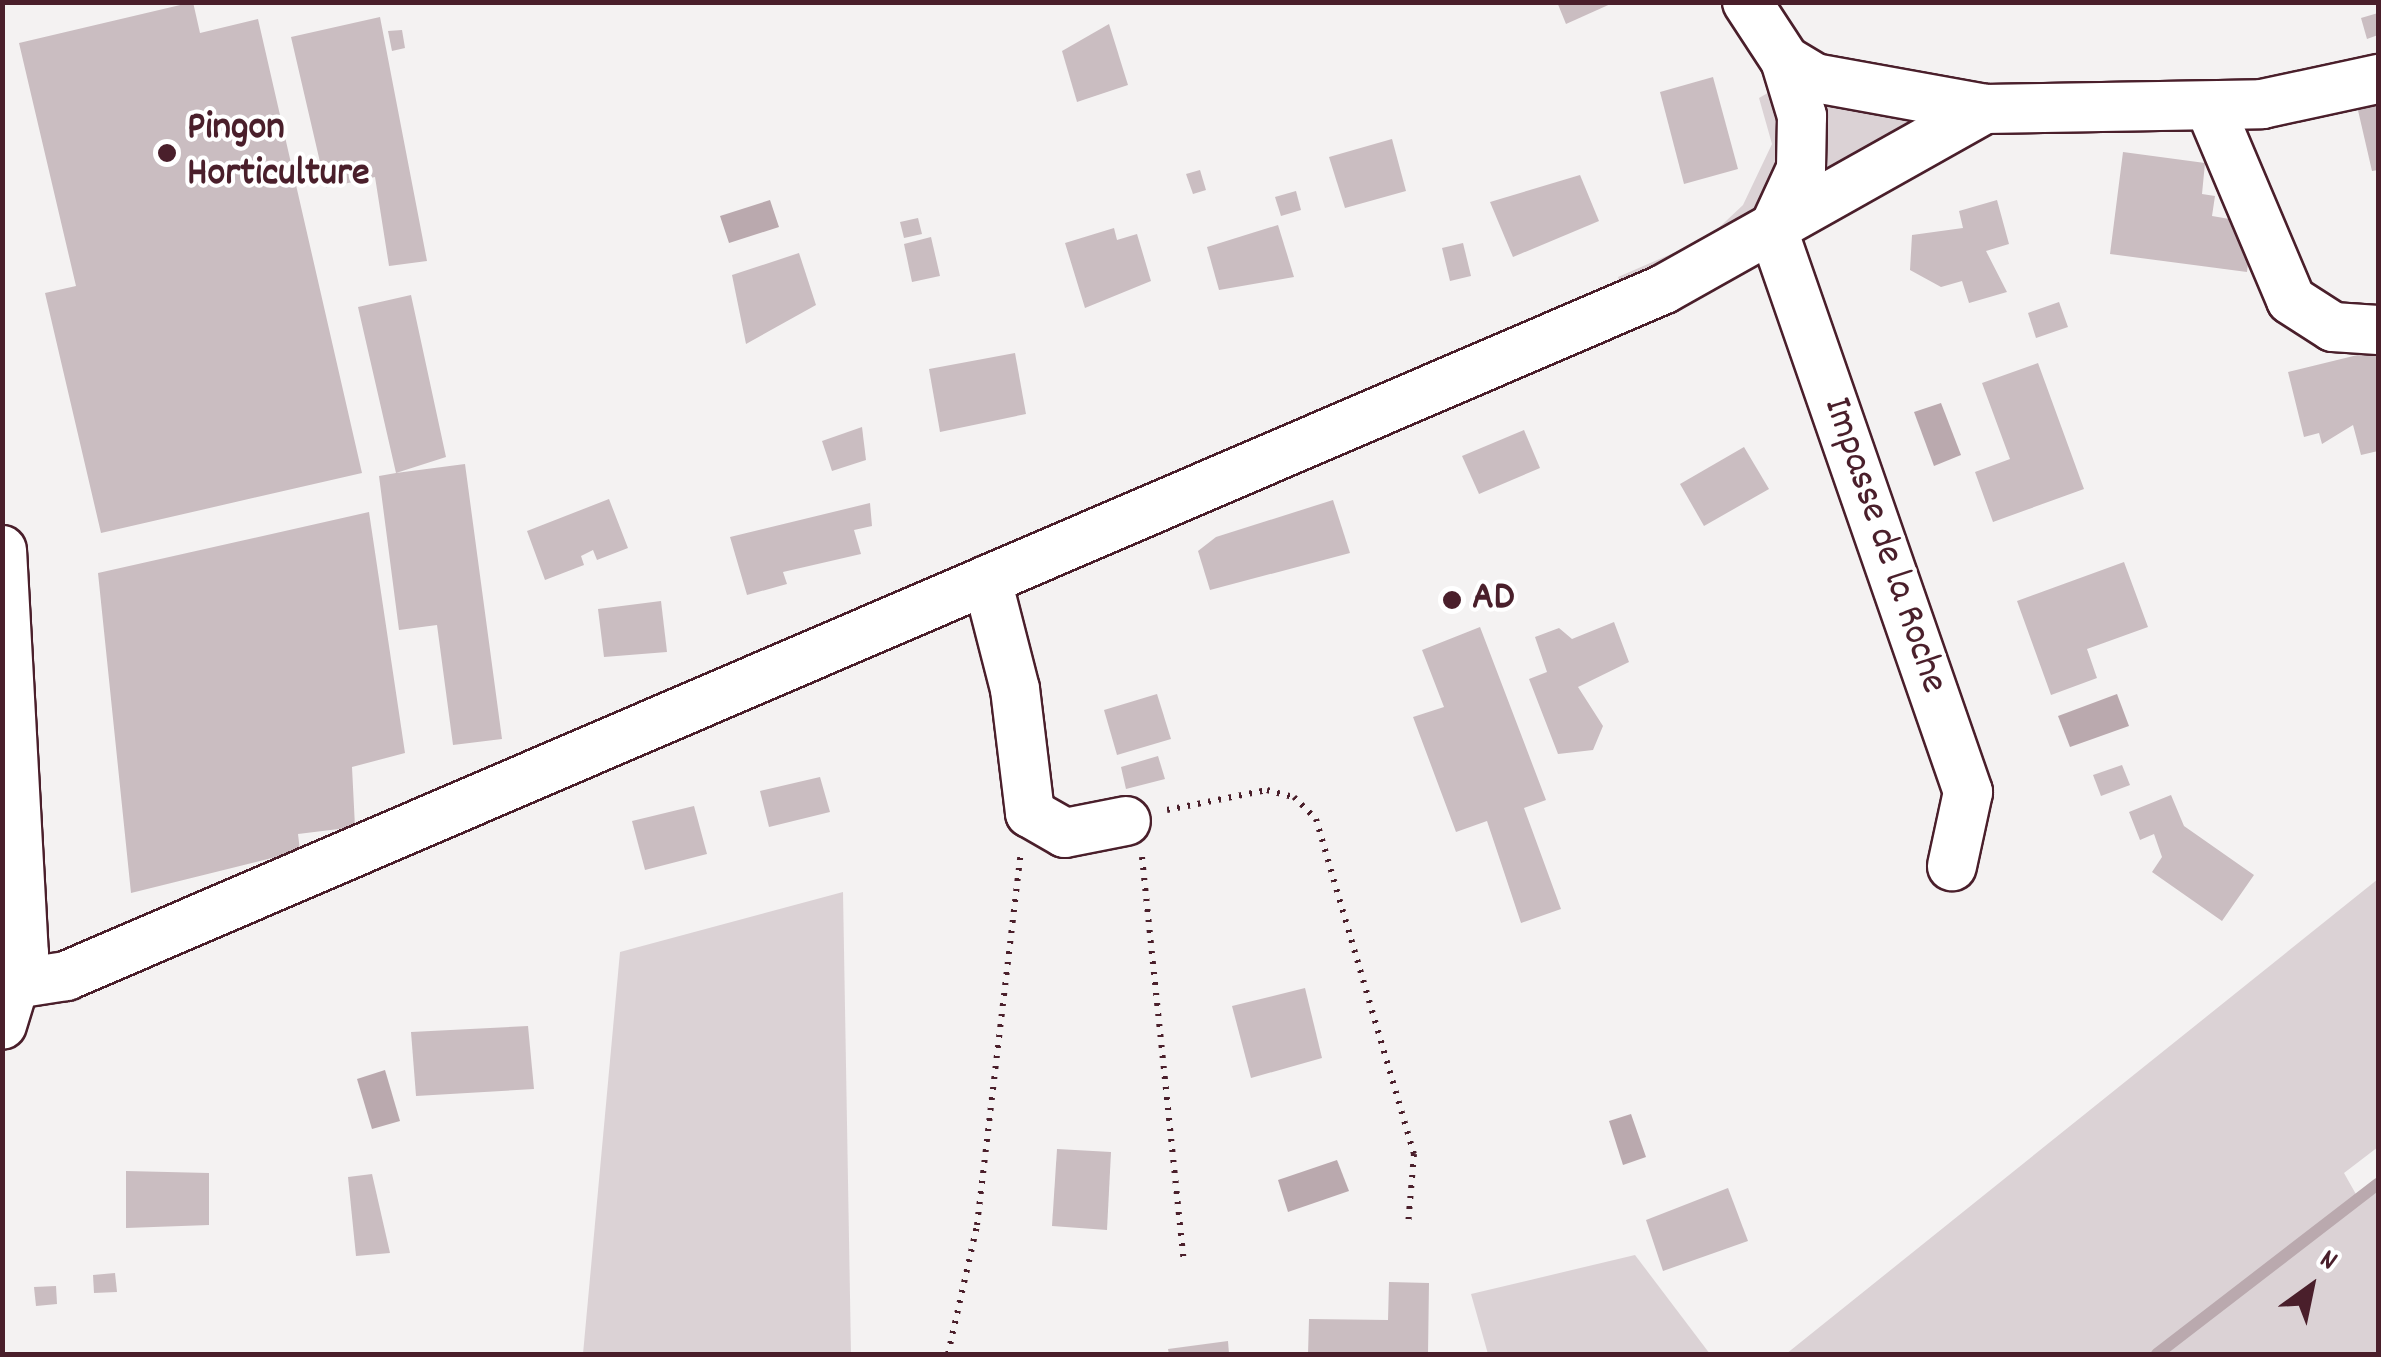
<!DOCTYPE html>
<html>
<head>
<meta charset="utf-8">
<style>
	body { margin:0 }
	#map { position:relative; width:2381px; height:1357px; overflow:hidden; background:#f4f2f2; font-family:Dekko,sans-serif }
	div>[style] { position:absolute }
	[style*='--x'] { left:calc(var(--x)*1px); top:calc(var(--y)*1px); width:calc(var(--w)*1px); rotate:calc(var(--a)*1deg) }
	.green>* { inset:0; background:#dbd2d5 }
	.water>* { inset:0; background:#baa9ae }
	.stream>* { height:12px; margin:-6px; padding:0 6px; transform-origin:6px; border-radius:6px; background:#baa9ae }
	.building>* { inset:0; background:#cabdc1 }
	.path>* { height:6px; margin-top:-3px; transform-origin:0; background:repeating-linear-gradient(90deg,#4a1f2b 0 2.5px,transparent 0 10.5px) }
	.roads { filter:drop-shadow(2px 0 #4a1f2b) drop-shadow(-2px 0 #4a1f2b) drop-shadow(0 2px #4a1f2b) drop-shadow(0 -2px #4a1f2b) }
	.minor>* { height:48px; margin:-24px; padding:0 24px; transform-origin:24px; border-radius:24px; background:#fff }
	.dots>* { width:28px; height:28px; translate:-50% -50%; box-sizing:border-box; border:5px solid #fff; border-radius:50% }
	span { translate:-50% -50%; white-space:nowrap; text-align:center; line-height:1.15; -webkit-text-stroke:8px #fff; paint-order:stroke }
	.poi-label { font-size:40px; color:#4a1f2b; font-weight:700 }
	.left { translate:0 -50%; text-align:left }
	.street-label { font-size:40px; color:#4a1f2b }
	.frame { position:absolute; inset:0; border:5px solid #4a1f2b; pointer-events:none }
	.north { position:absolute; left:2261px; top:1237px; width:100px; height:100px; -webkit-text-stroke:8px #fff; paint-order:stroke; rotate:33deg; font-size:28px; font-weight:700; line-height:40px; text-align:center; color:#4a1f2b }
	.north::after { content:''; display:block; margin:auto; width:35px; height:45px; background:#4a1f2b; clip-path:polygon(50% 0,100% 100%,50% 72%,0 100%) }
</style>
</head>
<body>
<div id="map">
	<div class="green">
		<i style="clip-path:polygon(1809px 87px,1941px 109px,1815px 192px)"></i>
		<i style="clip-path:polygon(1773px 90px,1783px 163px,1756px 215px,1621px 288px,1618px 277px,1708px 238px,1743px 205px,1772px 144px,1759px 98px)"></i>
		<i style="clip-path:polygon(2378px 879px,2378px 1147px,2344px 1173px,2357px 1196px,2378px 1180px,2378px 1354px,1786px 1354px)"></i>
		<i style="clip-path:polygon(843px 892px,851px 1354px,583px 1354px,620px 952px)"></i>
		<i style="clip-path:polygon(1635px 1255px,1710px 1354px,1488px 1354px,1471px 1294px)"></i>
	</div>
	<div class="water">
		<i style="clip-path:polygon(770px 200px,779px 227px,729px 243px,720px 216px)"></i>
		<i style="clip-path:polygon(1941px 403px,1961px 455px,1934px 466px,1914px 412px)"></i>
		<i style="clip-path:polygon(2117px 694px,2129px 726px,2070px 747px,2058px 716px)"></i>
		<i style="clip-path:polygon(385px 1070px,400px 1121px,372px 1129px,357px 1079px)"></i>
		<i style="clip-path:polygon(1631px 1114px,1646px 1157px,1623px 1165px,1609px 1121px)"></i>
		<i style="clip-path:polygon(1337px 1160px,1349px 1191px,1288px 1212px,1278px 1180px)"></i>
	</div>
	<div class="stream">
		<i style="--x:2157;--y:1354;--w:279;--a:-37.6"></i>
	</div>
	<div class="building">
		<i style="clip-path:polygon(193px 2px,200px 33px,258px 19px,362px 473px,101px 533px,45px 293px,76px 286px,19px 43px)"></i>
		<i style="clip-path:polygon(1557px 2px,1615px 2px,1566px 24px)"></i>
		<i style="clip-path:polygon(2378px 13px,2378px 35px,2367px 39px,2361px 18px)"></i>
		<i style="clip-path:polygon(380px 17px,427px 261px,389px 266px,375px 177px,326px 188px,291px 37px)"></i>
		<i style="clip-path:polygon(1109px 24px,1128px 85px,1077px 102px,1062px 51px)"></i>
		<i style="clip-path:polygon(402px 30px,405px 48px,392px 51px,388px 31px)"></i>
		<i style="clip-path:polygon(1713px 77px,1738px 169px,1684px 184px,1660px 92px)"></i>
		<i style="clip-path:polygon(2378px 100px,2378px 170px,2372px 171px,2357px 106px)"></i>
		<i style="clip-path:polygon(1392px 139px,1406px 191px,1345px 208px,1329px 157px)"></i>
		<i style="clip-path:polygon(2123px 152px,2205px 163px,2202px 194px,2215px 196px,2212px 216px,2253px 223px,2247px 272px,2110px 254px)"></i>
		<i style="clip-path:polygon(1200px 170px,1206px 190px,1193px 194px,1186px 174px)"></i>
		<i style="clip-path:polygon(1580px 175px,1599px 221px,1513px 257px,1490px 202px)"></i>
		<i style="clip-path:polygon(1296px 191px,1301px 210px,1281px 216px,1275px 197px)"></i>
		<i style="clip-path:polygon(1997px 200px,2009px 244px,1986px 251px,2007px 292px,1969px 303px,1962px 281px,1941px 287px,1910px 270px,1912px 235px,1963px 228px,1959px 211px)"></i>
		<i style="clip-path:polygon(918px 218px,922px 234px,904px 238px,900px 222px)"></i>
		<i style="clip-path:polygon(1278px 225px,1294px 277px,1219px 290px,1207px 247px)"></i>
		<i style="clip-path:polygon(1114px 228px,1117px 240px,1137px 234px,1151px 281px,1085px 308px,1065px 243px)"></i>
		<i style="clip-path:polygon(931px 237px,940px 276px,912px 282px,904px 244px)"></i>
		<i style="clip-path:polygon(1463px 243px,1471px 276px,1450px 281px,1442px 248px)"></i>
		<i style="clip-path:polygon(799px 253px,816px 305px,746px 344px,732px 275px)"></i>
		<i style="clip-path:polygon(411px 295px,446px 457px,396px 473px,465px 464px,502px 739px,453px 745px,437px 625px,399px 630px,379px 476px,396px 473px,358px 307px)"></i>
		<i style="clip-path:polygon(2059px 302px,2068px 327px,2036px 338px,2028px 313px)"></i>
		<i style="clip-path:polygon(2378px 350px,2378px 451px,2361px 455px,2353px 425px,2322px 444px,2319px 433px,2304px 437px,2288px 372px)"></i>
		<i style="clip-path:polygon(1015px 353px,1026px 414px,940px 432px,929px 369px)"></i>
		<i style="clip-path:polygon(2038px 363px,2084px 489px,1993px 522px,1975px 472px,2010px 459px,1982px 383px)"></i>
		<i style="clip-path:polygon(862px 427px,866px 460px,832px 471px,822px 441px)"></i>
		<i style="clip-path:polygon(1524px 430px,1540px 468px,1479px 494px,1462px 456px)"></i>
		<i style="clip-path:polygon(1744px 447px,1769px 489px,1704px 526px,1680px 484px)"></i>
		<i style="clip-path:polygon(609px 499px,628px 548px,597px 560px,593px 550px,581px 556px,584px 565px,545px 580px,527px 531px)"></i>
		<i style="clip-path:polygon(1333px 500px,1350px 553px,1210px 590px,1198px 551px,1216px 537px)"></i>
		<i style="clip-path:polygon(870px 503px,872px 526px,854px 530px,861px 554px,783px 572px,787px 584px,747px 595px,730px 537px)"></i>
		<i style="clip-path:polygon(369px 512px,405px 753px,352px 767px,355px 827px,298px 834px,300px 851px,131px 893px,98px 573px)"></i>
		<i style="clip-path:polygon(2124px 562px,2148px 627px,2087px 649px,2097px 678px,2051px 695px,2017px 601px)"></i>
		<i style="clip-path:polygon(661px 601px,667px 652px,604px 657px,598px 609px)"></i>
		<i style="clip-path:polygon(1614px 622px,1629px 662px,1578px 687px,1603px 726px,1593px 750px,1558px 754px,1529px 679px,1547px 672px,1535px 637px,1559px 628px,1572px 639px)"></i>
		<i style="clip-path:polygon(1480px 627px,1546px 800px,1524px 808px,1561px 909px,1521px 923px,1487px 821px,1456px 832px,1413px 717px,1444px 707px,1422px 650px)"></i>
		<i style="clip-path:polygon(1157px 694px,1171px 739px,1117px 755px,1104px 710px)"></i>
		<i style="clip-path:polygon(1158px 756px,1165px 779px,1126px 789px,1121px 767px)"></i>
		<i style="clip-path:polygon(2122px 765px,2130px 785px,2101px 796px,2093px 775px)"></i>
		<i style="clip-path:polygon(820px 777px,830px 812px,769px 827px,760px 791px)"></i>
		<i style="clip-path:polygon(2171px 795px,2184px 826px,2254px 875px,2222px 921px,2152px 872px,2162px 857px,2154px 834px,2140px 840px,2129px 812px)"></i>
		<i style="clip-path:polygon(694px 806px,707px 854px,645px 870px,632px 821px)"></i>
		<i style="clip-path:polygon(1305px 988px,1322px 1058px,1251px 1078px,1232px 1006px)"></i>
		<i style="clip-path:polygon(528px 1026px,534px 1089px,416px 1096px,411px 1032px)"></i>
		<i style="clip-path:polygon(1057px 1149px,1111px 1152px,1107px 1230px,1052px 1226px)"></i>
		<i style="clip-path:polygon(126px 1171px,209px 1173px,209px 1225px,126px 1228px)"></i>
		<i style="clip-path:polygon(372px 1174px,390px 1253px,356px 1256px,348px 1177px)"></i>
		<i style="clip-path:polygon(1728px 1188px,1748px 1241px,1663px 1271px,1646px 1220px)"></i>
		<i style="clip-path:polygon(115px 1273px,117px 1292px,94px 1293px,93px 1275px)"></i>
		<i style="clip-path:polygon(1389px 1282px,1429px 1283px,1428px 1354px,1308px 1354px,1309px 1319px,1388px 1320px)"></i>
		<i style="clip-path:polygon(56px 1286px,57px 1304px,36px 1306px,34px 1287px)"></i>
		<i style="clip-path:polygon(1228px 1341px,1229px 1354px,1169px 1354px,1168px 1349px)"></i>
	</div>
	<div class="path">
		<i style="--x:1167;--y:810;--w:102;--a:-11.3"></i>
		<i style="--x:1267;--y:790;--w:28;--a:15"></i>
		<i style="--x:1294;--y:797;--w:31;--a:45"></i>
		<i style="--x:1316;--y:819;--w:349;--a:73.7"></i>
		<i style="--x:1414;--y:1154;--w:71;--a:94.8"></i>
		<i style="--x:1142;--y:857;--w:407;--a:84.1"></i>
		<i style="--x:948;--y:1354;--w:132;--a:-77.3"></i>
		<i style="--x:977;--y:1225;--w:371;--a:-83.3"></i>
	</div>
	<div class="roads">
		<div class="minor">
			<i style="--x:1747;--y:2;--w:69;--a:56.8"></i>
			<i style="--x:1785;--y:60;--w:59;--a:73.1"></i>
			<i style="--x:1802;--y:116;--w:53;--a:91.1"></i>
			<i style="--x:1801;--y:169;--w:67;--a:114.7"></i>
			<i style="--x:1785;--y:60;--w:35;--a:31"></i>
			<i style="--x:1815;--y:78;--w:173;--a:10.3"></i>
			<i style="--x:1985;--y:109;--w:277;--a:-1"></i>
			<i style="--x:2262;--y:104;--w:119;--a:-12.2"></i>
			<i style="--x:2210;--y:108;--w:208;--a:67.1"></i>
			<i style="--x:2291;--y:300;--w:50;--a:32.7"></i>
			<i style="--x:2333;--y:327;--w:45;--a:3.8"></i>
			<i style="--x:1773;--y:230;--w:595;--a:70.86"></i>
			<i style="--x:1968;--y:792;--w:76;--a:102.2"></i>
			<i style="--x:2;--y:550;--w:404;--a:86.9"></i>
			<i style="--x:24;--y:953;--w:75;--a:107"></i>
			<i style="--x:987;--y:580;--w:113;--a:75.6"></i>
			<i style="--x:1015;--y:689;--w:125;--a:83.1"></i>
			<i style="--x:1030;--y:813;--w:40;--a:29.7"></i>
			<i style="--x:1065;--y:833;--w:62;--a:-11.1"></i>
			<i style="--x:21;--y:983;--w:46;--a:-8.8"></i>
			<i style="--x:66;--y:976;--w:1739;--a:-23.26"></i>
			<i style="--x:1664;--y:289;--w:368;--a:-29.3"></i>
		</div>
	</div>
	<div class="dots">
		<i style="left:167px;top:153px;background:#4a1f2b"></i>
		<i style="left:1452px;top:600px;background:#4a1f2b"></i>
	</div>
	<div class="poi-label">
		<span class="left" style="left:187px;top:153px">Pingon<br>Horticulture</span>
		<span class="left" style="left:1472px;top:600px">AD</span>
	</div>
	<div class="street-label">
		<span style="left:1883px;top:546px;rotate:71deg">Impasse de la Roche</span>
	</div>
	<div class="frame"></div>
	<div class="north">N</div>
</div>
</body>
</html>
